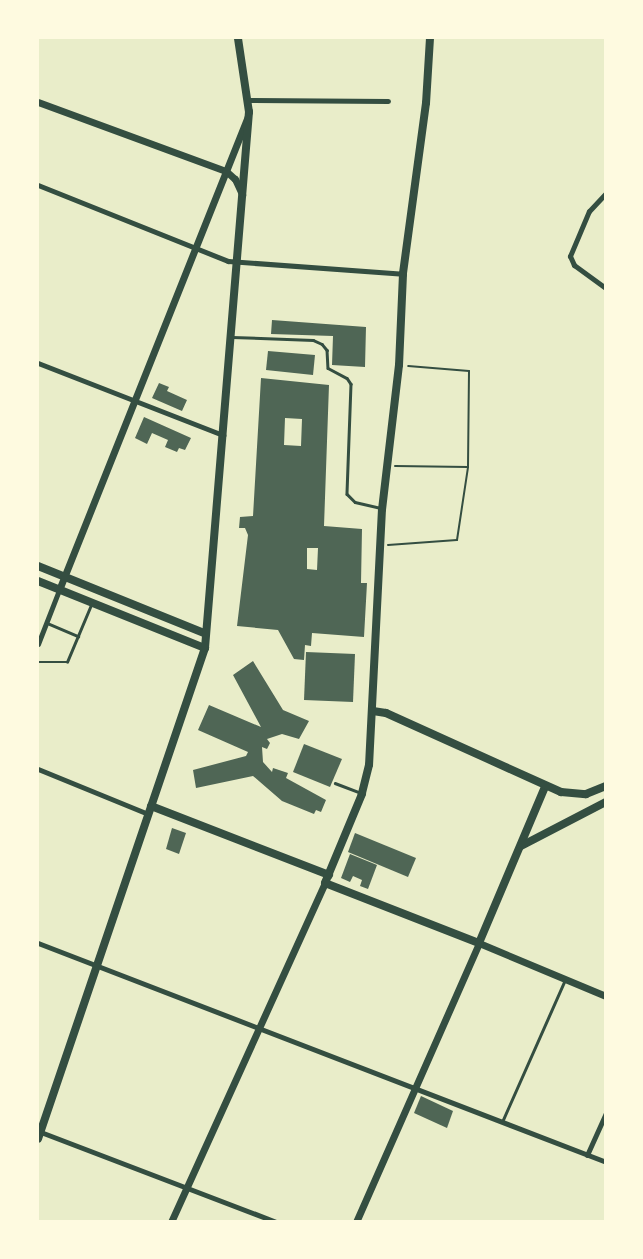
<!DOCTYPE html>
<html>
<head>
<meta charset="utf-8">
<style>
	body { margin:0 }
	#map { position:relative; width:643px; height:1259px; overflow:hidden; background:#e9edc9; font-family:Karla,sans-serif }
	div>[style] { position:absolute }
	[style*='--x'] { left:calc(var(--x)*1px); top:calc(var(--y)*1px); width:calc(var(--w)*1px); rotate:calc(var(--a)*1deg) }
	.building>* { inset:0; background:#4f6655 }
	.path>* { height:2px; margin:-1px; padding:0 1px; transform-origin:1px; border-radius:1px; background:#344e41 }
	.service>* { height:2.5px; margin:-1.25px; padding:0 1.25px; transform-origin:1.25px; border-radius:1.25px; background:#344e41 }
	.minor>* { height:5px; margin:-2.5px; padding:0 2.5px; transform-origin:2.5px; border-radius:2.5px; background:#344e41 }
	.tertiary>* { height:7px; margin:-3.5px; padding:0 3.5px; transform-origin:3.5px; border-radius:3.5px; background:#344e41 }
	.secondary>* { height:8px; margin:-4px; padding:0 4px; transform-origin:4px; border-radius:4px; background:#344e41 }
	span { translate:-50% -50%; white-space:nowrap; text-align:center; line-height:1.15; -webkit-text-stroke:4px #fefae0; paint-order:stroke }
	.frame { position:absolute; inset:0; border:39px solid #fefae0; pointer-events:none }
</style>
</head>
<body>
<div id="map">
	<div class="building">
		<i style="clip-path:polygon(272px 320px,366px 327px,365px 367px,332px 365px,333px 336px,271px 334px)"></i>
		<i style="clip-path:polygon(268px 351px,315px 355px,313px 375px,266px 370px)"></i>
		<i style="clip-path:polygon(evenodd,261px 378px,329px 385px,324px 526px,362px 529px,361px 583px,367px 583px,364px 637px,312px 633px,311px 646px,305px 645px,304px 660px,294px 659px,278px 630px,237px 626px,248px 535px,245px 528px,239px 528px,240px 517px,253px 516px,261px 378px,285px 418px,302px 419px,301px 446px,284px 445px,285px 418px,261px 378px,307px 548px,318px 548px,317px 570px,307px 569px,307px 548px)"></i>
		<i style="clip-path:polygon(159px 383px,169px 387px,167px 391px,187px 400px,182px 411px,152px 398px)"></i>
		<i style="clip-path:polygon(144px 417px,191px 438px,185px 450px,179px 448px,177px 452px,165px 447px,168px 440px,152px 433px,147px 444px,135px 438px)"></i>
		<i style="clip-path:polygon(306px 652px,355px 654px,353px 702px,304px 700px)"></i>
		<i style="clip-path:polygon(253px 661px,283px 710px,309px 721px,299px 739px,282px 734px,267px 739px,270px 743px,267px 749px,262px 747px,263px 762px,272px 772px,273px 768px,288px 773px,286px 778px,326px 800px,321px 812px,316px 810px,314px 814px,282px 801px,253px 776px,196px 788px,193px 770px,246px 756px,248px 752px,198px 730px,209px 705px,261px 727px,233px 675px)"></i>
		<i style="clip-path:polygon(304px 744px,342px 759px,330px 787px,293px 772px)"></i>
		<i style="clip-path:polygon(172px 828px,186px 833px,179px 854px,166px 849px)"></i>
		<i style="clip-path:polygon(355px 833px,416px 858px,408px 877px,348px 852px)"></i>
		<i style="clip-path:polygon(350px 854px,377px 865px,368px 889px,360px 886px,362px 880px,353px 876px,350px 882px,341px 878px)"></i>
		<i style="clip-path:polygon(421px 1096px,453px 1111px,447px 1128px,414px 1113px)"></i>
	</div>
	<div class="path">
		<i style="--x:395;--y:466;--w:73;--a:0.8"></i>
		<i style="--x:388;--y:545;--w:69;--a:-4.1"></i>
		<i style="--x:457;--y:540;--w:74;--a:-81.4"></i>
		<i style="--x:468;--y:467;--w:96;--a:-89.4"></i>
		<i style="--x:469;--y:371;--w:61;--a:-175.3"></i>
	</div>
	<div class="service">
		<i style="--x:232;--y:337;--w:81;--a:2.1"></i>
		<i style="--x:313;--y:340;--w:10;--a:24"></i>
		<i style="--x:322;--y:344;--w:8;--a:50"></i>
		<i style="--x:327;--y:350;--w:18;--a:87"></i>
		<i style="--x:328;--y:368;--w:21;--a:28"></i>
		<i style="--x:347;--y:378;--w:7;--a:56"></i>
		<i style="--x:351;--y:384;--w:110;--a:92.1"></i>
		<i style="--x:347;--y:494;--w:11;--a:45"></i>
		<i style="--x:355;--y:502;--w:27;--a:13"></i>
		<i style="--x:47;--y:623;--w:34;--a:23"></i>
		<i style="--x:38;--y:662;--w:29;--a:0"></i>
		<i style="--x:67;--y:662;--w:62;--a:-67.2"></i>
		<i style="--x:335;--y:783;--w:28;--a:21"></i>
		<i style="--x:502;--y:1122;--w:155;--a:-66.1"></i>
	</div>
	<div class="minor">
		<i style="--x:249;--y:100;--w:139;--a:0.4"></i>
		<i style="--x:38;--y:185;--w:205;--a:21.8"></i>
		<i style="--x:228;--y:261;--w:175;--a:4.2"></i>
		<i style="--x:606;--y:193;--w:25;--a:133"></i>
		<i style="--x:589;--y:211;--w:49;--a:112.9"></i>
		<i style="--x:570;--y:256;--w:10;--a:66"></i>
		<i style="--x:574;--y:265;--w:39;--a:36"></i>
		<i style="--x:38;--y:363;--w:199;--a:21.3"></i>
		<i style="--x:38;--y:644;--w:58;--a:-68.7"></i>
		<i style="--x:38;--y:769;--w:119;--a:22.2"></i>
		<i style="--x:38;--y:943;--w:609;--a:21.08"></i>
		<i style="--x:38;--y:1131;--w:255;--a:20.9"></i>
		<i style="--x:587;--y:1155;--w:46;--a:-65.7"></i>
	</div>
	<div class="tertiary">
		<i style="--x:38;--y:102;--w:200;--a:20.2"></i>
		<i style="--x:226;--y:171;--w:12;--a:42"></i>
		<i style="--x:235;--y:179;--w:17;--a:65"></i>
		<i style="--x:59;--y:590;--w:510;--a:-68.26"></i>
		<i style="--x:171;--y:1222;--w:372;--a:-65.6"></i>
		<i style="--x:356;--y:1222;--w:305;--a:-66.2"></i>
		<i style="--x:479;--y:943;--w:138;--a:22.7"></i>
	</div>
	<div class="secondary">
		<i style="--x:430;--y:38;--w:65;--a:93.5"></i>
		<i style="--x:426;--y:103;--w:173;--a:97.7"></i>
		<i style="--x:403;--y:274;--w:91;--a:92.5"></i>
		<i style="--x:399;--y:365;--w:145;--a:96.7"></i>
		<i style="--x:382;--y:509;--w:256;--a:92.9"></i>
		<i style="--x:369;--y:765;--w:30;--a:104"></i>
		<i style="--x:362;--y:794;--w:96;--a:112.6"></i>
		<i style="--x:325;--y:883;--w:165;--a:21.3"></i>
		<i style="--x:479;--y:943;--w:169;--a:-67.1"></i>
		<i style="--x:38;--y:566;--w:181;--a:22"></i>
		<i style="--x:38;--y:581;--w:180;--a:21.9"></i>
		<i style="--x:373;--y:711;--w:13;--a:9"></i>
		<i style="--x:386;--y:713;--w:192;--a:24.3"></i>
		<i style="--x:561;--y:792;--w:25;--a:5"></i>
		<i style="--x:586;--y:794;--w:22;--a:-22"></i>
		<i style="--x:151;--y:806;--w:191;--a:21.2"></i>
		<i style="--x:521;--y:846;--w:96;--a:-27.4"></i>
		<i style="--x:38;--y:1139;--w:519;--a:-71.22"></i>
		<i style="--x:205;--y:648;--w:538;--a:-85.31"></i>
		<i style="--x:249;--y:112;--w:75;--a:-98.5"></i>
	</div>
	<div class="frame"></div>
</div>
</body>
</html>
